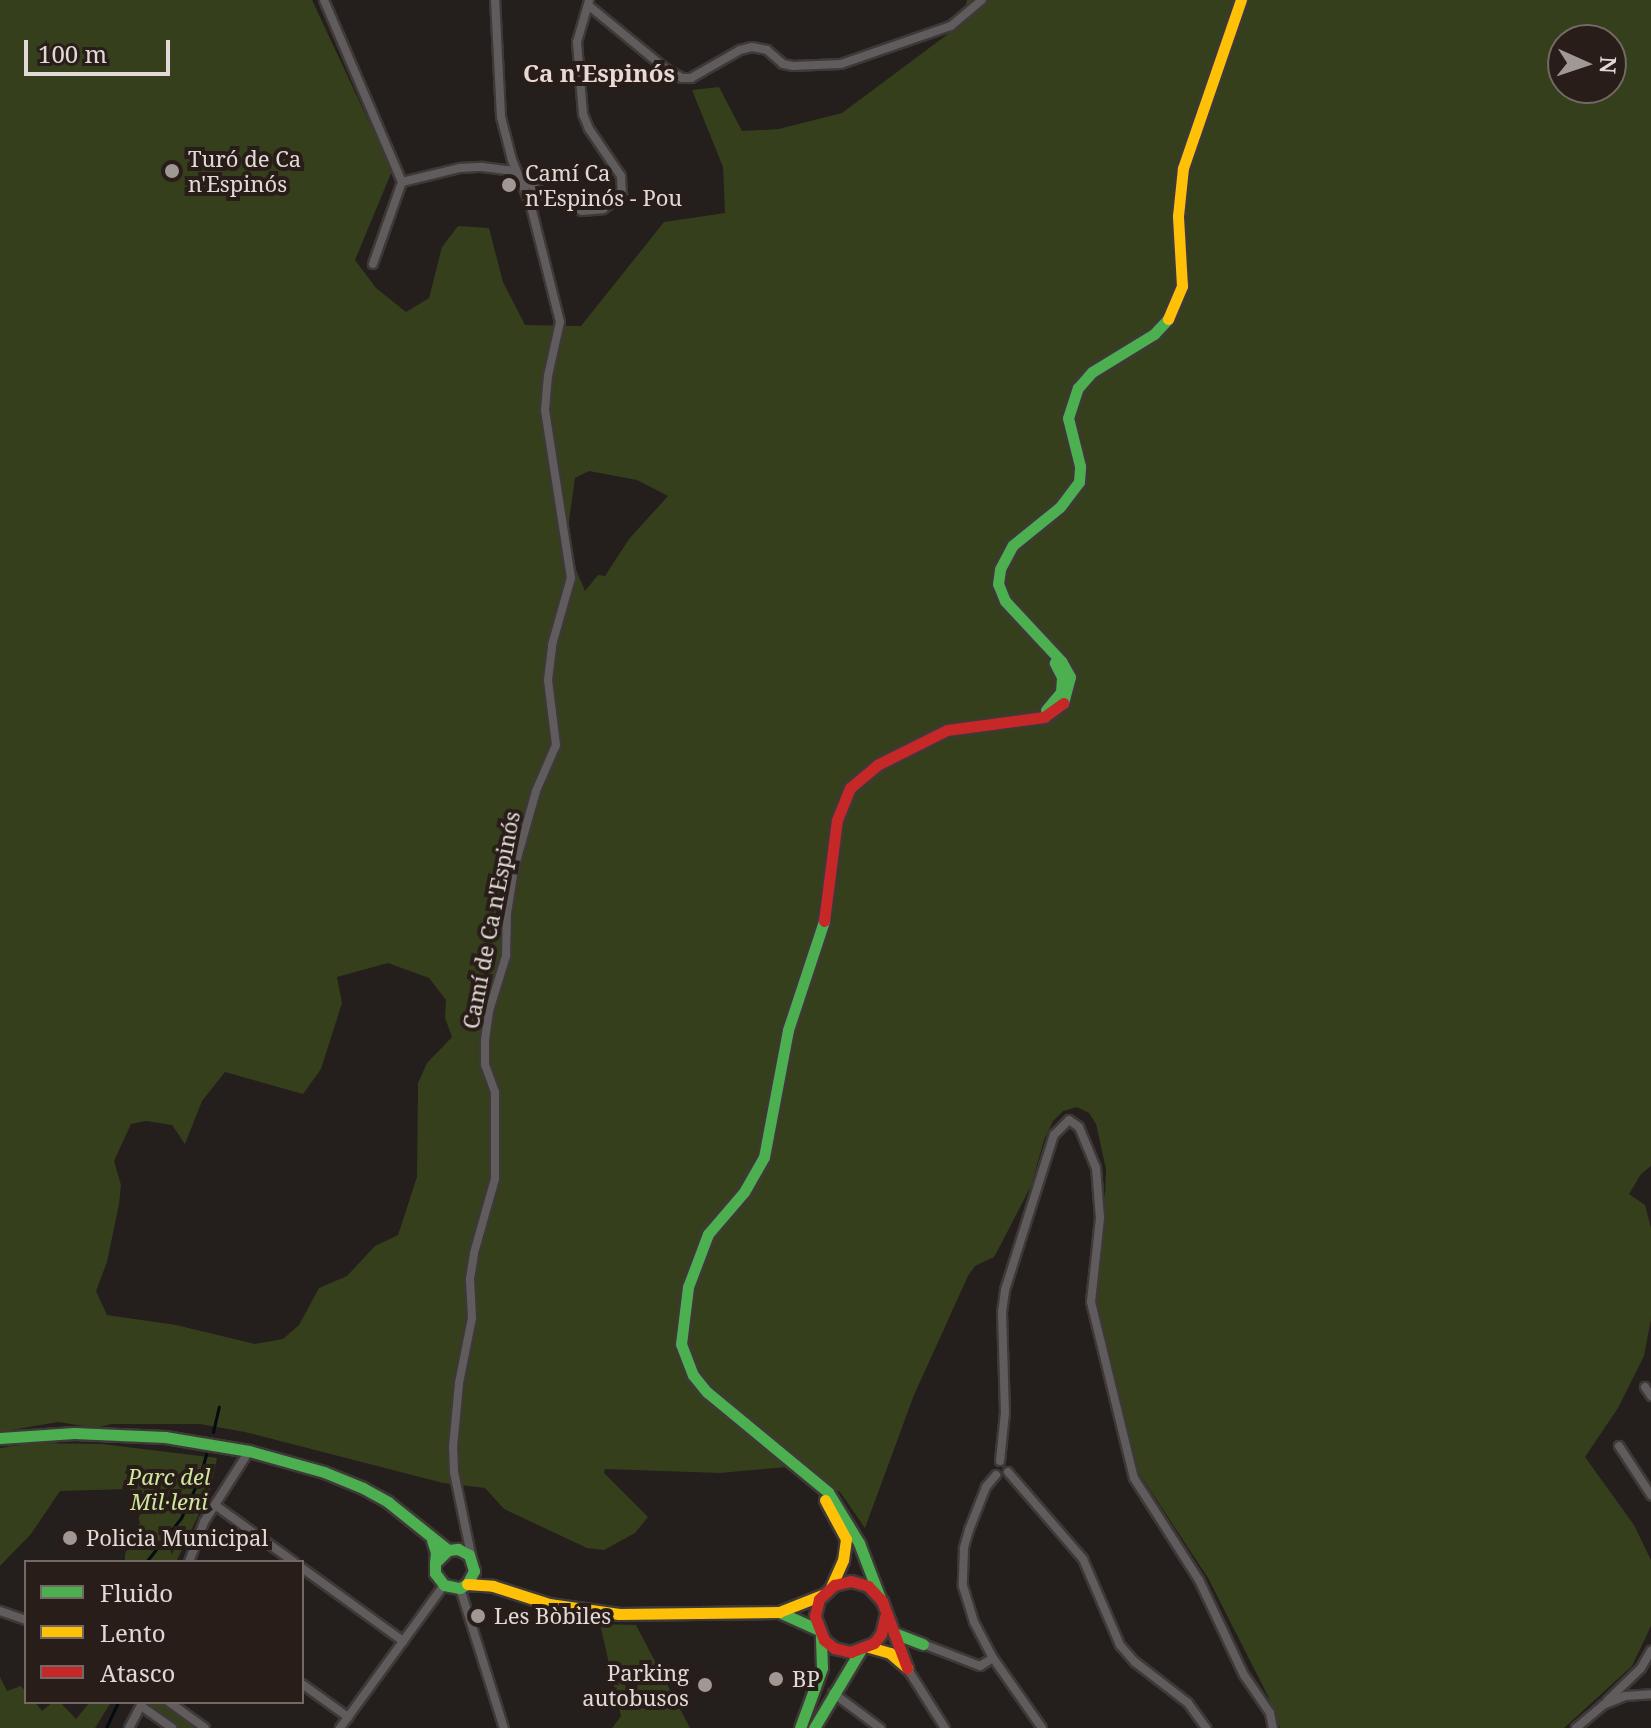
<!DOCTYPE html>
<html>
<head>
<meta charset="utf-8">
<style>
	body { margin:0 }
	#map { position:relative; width:1651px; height:1728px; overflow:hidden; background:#241e1c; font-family:"Noto Serif",serif }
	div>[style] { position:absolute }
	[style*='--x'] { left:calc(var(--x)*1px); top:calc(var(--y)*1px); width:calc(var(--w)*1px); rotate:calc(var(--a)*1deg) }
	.green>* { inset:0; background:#353f1c }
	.stream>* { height:3px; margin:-1.5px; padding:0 1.5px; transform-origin:1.5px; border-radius:1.5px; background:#030c11 }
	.roads { filter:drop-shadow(2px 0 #3e3937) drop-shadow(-2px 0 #3e3937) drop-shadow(0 2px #3e3937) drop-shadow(0 -2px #3e3937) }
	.street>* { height:8px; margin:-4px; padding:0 4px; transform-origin:4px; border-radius:4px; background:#605c5d }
	.fast>* { height:11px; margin:-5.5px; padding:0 5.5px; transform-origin:5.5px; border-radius:5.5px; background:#4caf50 }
	.slow>* { height:11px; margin:-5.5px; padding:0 5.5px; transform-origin:5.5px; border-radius:5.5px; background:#ffc107 }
	.jam>* { height:11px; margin:-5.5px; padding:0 5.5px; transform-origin:5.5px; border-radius:5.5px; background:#c62828 }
	.dots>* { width:22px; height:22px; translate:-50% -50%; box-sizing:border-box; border:4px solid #281d18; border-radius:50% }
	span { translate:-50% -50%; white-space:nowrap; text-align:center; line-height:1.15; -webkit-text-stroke:8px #281d18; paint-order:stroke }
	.poi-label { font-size:22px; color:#e1d9d6 }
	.left { translate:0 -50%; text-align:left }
	.right { translate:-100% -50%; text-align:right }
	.street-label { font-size:22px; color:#e1d9d6 }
	.park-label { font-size:22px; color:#cfe69e; font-style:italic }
	.neighbourhood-label { font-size:24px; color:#e8d9d2; font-weight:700 }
	.legend { position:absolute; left:24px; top:1560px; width:280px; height:144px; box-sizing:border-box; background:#281d18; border:2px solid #726864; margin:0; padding:10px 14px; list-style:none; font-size:24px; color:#e1d9d6 }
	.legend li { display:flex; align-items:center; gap:16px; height:40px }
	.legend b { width:40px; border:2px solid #726864 }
	.north { position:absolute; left:1547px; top:24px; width:80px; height:80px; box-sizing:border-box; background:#281d18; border:2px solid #726864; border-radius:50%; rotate:93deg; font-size:22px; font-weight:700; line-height:32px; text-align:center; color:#e1d9d6 }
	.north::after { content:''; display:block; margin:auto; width:28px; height:36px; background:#9f9895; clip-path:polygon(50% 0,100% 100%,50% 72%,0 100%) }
	.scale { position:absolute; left:24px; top:40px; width:146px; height:36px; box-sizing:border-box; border:4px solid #e1d9d6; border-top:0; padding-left:10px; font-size:24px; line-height:28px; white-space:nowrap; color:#e1d9d6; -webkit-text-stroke:6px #281d18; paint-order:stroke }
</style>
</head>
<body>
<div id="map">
	<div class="green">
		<i style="clip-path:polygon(evenodd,0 0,312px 0,392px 171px,355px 260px,376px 288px,406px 312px,429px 298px,442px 247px,458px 226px,489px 228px,503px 282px,525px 325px,581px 326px,664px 222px,725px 213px,723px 167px,692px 90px,719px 87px,742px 131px,779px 129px,842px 113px,960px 25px,967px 0,1651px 0,1651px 1166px,1641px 1174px,1629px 1194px,1645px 1205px,1651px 1228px,1651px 1319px,1644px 1356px,1618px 1408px,1585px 1457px,1634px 1525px,1651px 1560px,1651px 1626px,1632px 1666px,1564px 1728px,1280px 1728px,1268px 1696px,1208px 1578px,1139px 1473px,1096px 1299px,1103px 1245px,1106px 1169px,1096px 1124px,1089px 1113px,1077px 1107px,1063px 1111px,1053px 1121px,1044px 1140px,1031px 1186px,1000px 1246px,994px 1257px,975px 1266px,968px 1276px,914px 1395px,865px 1528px,840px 1492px,786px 1467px,720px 1473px,605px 1469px,604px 1473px,648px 1517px,635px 1533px,604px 1550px,587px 1548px,504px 1509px,485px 1488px,443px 1483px,245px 1432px,200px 1424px,111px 1424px,96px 1428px,58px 1422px,0 1432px,0 0,1563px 40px,1611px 40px,1611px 88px,1563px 88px,1563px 40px,0 0,589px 471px,637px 480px,668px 496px,629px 539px,605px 576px,598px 575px,585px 591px,572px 560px,568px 528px,575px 478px,589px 471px,0 0,388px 963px,429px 978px,446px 1000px,445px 1018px,452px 1037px,427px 1063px,418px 1083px,417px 1177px,398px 1235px,375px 1246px,347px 1276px,319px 1288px,299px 1325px,283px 1339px,255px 1344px,176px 1325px,107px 1315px,96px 1291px,107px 1262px,119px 1204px,121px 1185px,114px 1161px,131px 1124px,146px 1121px,172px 1125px,185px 1144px,202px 1101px,225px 1072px,303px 1094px,321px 1069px,342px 1003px,337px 977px,388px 963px)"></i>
		<i style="clip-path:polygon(34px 1443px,102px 1444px,217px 1458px,210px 1491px,176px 1562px,125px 1562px,125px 1554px,140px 1523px,130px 1489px,60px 1491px,31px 1534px,0 1566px,0 1448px)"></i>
		<i style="clip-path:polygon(600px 1624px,636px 1625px,690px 1728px,612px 1728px,621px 1716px)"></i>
		<i style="clip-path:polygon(0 1677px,7px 1691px,21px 1686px,26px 1692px,26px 1702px,35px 1702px,42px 1711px,53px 1702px,60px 1702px,76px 1719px,90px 1702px,111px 1702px,95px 1728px,0 1728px)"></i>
		<i style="clip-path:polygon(149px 1702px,165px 1702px,200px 1728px,178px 1728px,147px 1706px)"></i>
	</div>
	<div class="stream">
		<i style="--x:213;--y:1432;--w:26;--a:-77"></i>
		<i style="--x:146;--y:1562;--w:56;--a:-51.5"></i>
		<i style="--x:181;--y:1518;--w:43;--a:-65.2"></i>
		<i style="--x:199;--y:1479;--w:26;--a:-74"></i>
		<i style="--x:106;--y:1728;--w:29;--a:-65"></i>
	</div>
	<div class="roads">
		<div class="street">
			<i style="--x:324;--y:0;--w:198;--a:66.8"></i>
			<i style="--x:402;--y:182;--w:87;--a:109.5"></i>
			<i style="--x:588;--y:5;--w:101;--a:39.4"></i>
			<i style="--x:666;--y:69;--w:18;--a:29"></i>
			<i style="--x:682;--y:78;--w:9;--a:0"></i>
			<i style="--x:691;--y:78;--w:56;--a:-29.7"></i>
			<i style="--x:740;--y:50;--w:12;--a:-14"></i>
			<i style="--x:752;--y:47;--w:15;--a:11"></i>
			<i style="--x:767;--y:50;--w:21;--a:41"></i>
			<i style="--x:783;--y:64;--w:10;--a:11"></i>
			<i style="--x:793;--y:66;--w:48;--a:-2.4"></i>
			<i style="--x:841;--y:64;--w:116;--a:-19.1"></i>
			<i style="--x:951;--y:26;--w:40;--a:-40"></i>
			<i style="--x:402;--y:182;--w:60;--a:-13.6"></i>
			<i style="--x:460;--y:168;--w:22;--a:-3"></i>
			<i style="--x:482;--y:167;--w:26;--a:7"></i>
			<i style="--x:508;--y:170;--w:45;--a:34"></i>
			<i style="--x:545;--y:195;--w:40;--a:23.4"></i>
			<i style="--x:582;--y:211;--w:21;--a:-5"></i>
			<i style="--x:603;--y:209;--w:24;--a:-36"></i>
			<i style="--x:622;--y:195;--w:19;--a:-93"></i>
			<i style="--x:621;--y:176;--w:57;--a:-124.2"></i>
			<i style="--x:589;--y:129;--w:16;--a:-112"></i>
			<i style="--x:583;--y:114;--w:72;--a:-94.8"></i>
			<i style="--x:577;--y:42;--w:43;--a:-73.7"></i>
			<i style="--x:1645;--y:1387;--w:11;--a:56"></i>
			<i style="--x:1619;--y:1446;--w:59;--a:56.9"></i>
			<i style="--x:1000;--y:1461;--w:48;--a:-84.1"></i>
			<i style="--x:1005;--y:1413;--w:101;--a:-91.7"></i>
			<i style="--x:1002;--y:1312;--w:22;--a:-82"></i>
			<i style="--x:1005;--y:1290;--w:163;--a:-72.5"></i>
			<i style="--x:1054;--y:1135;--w:21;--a:-45"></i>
			<i style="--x:1069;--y:1120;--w:12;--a:35"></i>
			<i style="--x:1079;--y:1127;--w:44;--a:67.5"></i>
			<i style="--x:1096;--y:1168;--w:50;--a:85.4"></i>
			<i style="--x:1100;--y:1218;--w:84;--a:96.1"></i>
			<i style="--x:1091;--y:1302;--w:181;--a:76.3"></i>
			<i style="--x:1134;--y:1478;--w:121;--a:57.5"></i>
			<i style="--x:1199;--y:1580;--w:105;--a:64.7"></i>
			<i style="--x:1244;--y:1675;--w:46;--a:55.6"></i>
			<i style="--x:1270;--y:1713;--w:15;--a:79"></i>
			<i style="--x:1008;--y:1472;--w:115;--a:49.2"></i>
			<i style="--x:1083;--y:1559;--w:94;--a:66.7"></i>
			<i style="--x:1120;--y:1645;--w:23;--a:49"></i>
			<i style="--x:1135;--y:1662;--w:67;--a:37.7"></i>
			<i style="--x:1188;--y:1703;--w:31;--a:54"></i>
			<i style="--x:996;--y:1475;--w:16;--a:130"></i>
			<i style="--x:986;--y:1487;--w:46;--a:111.6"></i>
			<i style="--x:969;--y:1530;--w:19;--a:106"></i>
			<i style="--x:964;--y:1548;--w:38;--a:92"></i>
			<i style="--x:963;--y:1586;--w:38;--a:73"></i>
			<i style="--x:974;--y:1622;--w:41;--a:62.2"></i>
			<i style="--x:993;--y:1658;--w:85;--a:55"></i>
			<i style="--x:215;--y:1505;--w:97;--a:35.8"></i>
			<i style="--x:472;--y:1559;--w:89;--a:-101.7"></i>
			<i style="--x:454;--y:1472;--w:25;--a:-92"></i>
			<i style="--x:453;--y:1447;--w:64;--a:-84.6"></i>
			<i style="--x:459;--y:1383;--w:66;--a:-78.7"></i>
			<i style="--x:472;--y:1318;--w:39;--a:-93"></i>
			<i style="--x:470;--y:1279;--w:26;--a:-81"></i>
			<i style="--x:474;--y:1253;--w:77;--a:-74.2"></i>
			<i style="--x:495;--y:1179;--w:87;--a:-90"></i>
			<i style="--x:495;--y:1092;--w:29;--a:-110"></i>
			<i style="--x:485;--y:1065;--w:25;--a:-90"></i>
			<i style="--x:485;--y:1040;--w:29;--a:-82"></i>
			<i style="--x:489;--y:1011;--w:58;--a:-72.8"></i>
			<i style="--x:506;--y:956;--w:43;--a:-88.7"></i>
			<i style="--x:507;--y:913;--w:45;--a:-81"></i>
			<i style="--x:514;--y:869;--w:81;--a:-74.2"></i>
			<i style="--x:536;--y:791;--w:50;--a:-66.5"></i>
			<i style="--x:556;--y:745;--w:65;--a:-97"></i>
			<i style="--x:548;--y:680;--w:35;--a:-83"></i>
			<i style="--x:552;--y:645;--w:70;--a:-74.2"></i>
			<i style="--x:571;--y:578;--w:170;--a:-98.8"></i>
			<i style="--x:545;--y:410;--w:34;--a:-85"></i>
			<i style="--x:548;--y:376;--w:55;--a:-77.5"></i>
			<i style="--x:560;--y:322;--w:123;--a:-104.1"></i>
			<i style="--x:530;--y:203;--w:47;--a:-112.7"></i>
			<i style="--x:512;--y:160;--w:44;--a:-104.3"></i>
			<i style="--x:501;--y:117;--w:117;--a:-92.9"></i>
			<i style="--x:189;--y:1562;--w:43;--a:-69.4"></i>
			<i style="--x:204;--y:1522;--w:84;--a:-57.6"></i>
			<i style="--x:302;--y:1568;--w:125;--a:35.9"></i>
			<i style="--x:460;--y:1588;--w:147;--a:72.6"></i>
			<i style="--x:0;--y:1611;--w:28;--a:19"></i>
			<i style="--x:923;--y:1644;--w:61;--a:21.1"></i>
			<i style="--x:980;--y:1666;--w:15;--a:-32"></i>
			<i style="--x:907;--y:1668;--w:71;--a:57.7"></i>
			<i style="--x:302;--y:1684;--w:57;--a:35.7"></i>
			<i style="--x:833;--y:1693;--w:59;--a:36.7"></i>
			<i style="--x:1607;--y:1701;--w:47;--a:-44.1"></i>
			<i style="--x:1641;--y:1668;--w:20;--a:-60"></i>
			<i style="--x:169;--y:1702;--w:44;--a:35.8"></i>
			<i style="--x:141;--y:1706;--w:38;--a:35"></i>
			<i style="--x:129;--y:1728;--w:27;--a:-62"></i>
			<i style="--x:340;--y:1728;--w:177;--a:-54"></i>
			<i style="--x:1576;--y:1728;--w:35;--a:-40"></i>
			<i style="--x:1603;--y:1705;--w:24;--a:-22"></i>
			<i style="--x:1625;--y:1696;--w:26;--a:-4"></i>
		</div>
		<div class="fast">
			<i style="--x:1063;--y:703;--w:27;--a:-75"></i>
			<i style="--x:1070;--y:677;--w:18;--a:-119"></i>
			<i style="--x:1061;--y:661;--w:82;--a:-133"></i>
			<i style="--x:1005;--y:601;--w:18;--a:-112"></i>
			<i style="--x:998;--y:584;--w:15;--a:-82"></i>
			<i style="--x:1000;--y:569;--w:27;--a:-62"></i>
			<i style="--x:1013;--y:545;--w:60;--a:-39"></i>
			<i style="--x:1060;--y:507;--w:31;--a:-53"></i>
			<i style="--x:1079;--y:482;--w:16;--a:-86"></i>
			<i style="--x:1080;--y:466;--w:49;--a:-104"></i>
			<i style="--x:1068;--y:418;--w:32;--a:-72"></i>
			<i style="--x:1078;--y:388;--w:21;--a:-49"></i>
			<i style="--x:1092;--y:372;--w:73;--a:-31.5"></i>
			<i style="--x:1154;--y:334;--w:21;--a:-47"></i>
			<i style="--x:1046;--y:710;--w:23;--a:-50"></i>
			<i style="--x:1061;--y:692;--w:15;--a:-86"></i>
			<i style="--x:1062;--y:677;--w:16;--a:-117"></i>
			<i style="--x:824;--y:921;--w:115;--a:108.3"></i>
			<i style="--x:788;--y:1030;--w:129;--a:100.7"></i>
			<i style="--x:764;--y:1157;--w:40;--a:119.7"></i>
			<i style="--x:744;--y:1192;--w:55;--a:130.6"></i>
			<i style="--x:708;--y:1234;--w:57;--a:110.7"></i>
			<i style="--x:688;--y:1287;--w:57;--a:97"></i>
			<i style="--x:681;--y:1344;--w:33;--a:69"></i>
			<i style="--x:693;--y:1375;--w:22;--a:51"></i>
			<i style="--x:707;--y:1392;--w:157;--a:39.6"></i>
			<i style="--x:828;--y:1492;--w:60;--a:58.7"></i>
			<i style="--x:859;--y:1543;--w:59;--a:69.1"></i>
			<i style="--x:0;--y:1438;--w:74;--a:-3.9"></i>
			<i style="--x:74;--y:1433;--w:91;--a:2.5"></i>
			<i style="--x:165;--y:1437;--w:85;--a:9.5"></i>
			<i style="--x:249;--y:1451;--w:78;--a:15.6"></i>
			<i style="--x:324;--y:1472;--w:42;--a:22.3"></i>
			<i style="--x:363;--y:1488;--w:29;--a:29"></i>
			<i style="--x:388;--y:1502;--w:77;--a:38.7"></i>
			<i style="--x:432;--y:1540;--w:13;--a:72"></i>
			<i style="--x:436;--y:1552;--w:11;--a:95"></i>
			<i style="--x:435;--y:1563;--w:10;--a:90"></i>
			<i style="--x:435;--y:1573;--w:15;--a:53"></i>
			<i style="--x:444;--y:1585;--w:16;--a:11"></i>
			<i style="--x:460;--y:1588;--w:8;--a:-30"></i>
			<i style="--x:467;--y:1584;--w:15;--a:-62"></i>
			<i style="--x:474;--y:1571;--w:17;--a:-107"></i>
			<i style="--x:469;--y:1555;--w:13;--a:-151"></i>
			<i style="--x:458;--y:1549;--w:10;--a:174"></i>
			<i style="--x:448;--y:1550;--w:18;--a:135"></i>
			<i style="--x:779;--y:1612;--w:42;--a:24.1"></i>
			<i style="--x:894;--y:1633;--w:31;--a:21"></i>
			<i style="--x:800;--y:1728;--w:64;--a:-69.9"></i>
			<i style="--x:822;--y:1668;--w:31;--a:-92"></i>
			<i style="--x:814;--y:1728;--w:90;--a:-59.1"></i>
		</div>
		<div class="slow">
			<i style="--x:1168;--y:319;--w:36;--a:-67"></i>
			<i style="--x:1182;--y:286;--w:70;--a:-93.3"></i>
			<i style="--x:1178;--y:216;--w:48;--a:-84.1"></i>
			<i style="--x:1183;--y:168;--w:178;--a:-71"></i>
			<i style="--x:825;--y:1500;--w:44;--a:61.7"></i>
			<i style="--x:846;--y:1539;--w:21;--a:98"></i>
			<i style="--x:843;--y:1560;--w:30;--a:114"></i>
			<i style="--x:467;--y:1584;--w:26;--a:4"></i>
			<i style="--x:493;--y:1586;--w:59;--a:17.8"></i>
			<i style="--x:549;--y:1604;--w:71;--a:8.1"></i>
			<i style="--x:619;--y:1614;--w:160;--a:-0.7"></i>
			<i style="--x:779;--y:1612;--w:46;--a:-21.6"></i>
			<i style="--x:869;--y:1647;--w:22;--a:16"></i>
			<i style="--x:890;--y:1653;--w:23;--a:41"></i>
		</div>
		<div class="jam">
			<i style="--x:824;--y:921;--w:102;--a:-82.7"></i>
			<i style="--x:837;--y:820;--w:35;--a:-68"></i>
			<i style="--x:850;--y:788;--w:35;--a:-40"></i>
			<i style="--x:877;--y:765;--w:78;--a:-26.6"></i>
			<i style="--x:947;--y:730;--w:98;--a:-7.6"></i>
			<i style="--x:1044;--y:717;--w:24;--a:-36"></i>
			<i style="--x:885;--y:1617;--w:17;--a:103"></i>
			<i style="--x:881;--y:1634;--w:11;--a:128"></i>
			<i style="--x:874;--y:1643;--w:25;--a:159"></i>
			<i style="--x:851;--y:1652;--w:17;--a:-167"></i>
			<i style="--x:834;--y:1648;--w:13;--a:-141"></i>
			<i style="--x:824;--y:1640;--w:26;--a:-111"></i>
			<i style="--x:815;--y:1616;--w:17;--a:-77"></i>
			<i style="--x:819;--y:1599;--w:21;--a:-43"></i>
			<i style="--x:834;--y:1585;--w:17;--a:-13"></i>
			<i style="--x:851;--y:1581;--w:18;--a:16"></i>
			<i style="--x:868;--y:1586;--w:21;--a:47"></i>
			<i style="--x:882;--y:1601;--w:72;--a:69.5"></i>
		</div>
	</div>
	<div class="dots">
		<i style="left:172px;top:171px;background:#9f9895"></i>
		<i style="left:509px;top:185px;background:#9f9895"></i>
		<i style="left:70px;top:1538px;background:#9f9895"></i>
		<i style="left:478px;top:1616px;background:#9f9895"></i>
		<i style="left:776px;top:1679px;background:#9f9895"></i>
		<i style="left:705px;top:1685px;background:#9f9895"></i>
	</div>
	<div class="poi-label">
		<span class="left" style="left:188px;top:171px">Turó de Ca<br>n'Espinós</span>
		<span class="left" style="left:525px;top:185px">Camí Ca<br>n'Espinós - Pou</span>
		<span class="left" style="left:86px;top:1538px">Policia Municipal</span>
		<span class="left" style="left:494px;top:1616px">Les Bòbiles</span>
		<span class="right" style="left:689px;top:1685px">Parking<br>autobusos</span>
		<span class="left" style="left:792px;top:1679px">BP</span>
	</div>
	<div class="street-label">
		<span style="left:491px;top:920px;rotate:-79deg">Camí de Ca n'Espinós</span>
	</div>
	<div class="park-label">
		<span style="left:169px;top:1489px">Parc del<br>Mil·leni</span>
	</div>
	<div class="neighbourhood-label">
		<span style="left:599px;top:73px">Ca n'Espinós</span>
	</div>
	<ul class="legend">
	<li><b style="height:10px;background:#4caf50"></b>Fluido</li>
	<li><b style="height:10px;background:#ffc107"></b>Lento</li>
	<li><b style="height:10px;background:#c62828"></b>Atasco</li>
	</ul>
	<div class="north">N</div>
	<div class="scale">100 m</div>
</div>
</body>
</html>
